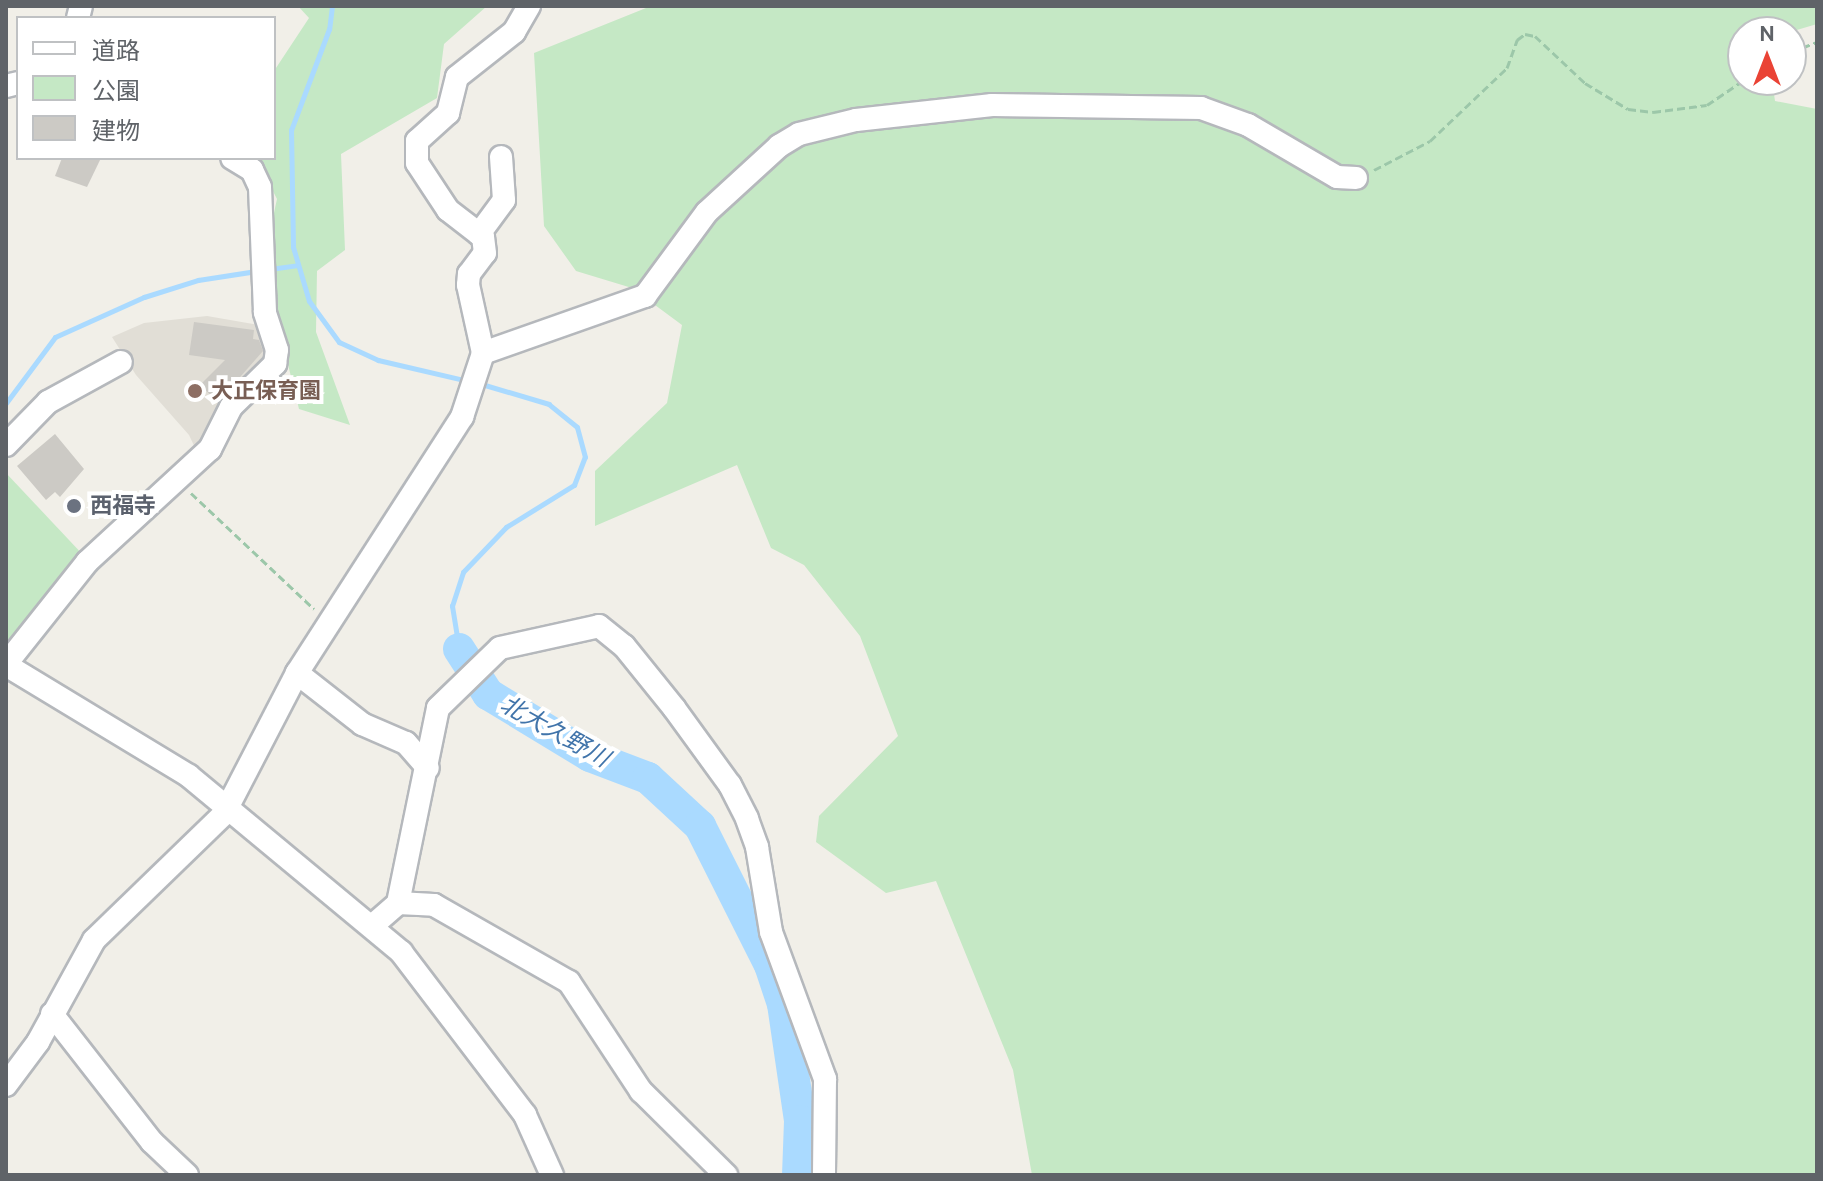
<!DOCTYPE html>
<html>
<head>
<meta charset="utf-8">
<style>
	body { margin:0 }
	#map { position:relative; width:1823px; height:1181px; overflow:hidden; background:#f1efe8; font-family:Cabin,"Noto Sans JP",sans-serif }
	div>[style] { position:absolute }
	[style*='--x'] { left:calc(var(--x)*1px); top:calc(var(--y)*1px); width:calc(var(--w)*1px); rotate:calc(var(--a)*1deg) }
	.education>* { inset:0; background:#e1ded6 }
	.green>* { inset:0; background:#c5e8c5 }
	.stream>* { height:5px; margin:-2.5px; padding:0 2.5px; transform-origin:2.5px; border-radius:2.5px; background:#aadaff }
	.river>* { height:32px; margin:-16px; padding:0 16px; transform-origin:16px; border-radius:16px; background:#aadaff }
	.building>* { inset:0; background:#cccac5 }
	.path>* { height:3px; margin-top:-1.5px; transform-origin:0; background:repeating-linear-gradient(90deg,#9cc7a9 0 8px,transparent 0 12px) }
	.roads { filter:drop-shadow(2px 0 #b5b8bc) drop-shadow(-2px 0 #b5b8bc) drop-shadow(0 2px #b5b8bc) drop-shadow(0 -2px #b5b8bc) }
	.minor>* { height:22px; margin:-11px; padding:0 11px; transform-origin:11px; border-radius:11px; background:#fff }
	.dots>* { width:22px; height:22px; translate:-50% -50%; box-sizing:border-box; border:4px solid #fff; border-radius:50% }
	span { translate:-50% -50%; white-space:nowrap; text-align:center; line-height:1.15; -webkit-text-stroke:8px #fff; paint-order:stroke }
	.education-label { font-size:22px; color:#785e54; font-weight:700 }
	.left { translate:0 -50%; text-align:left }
	.worship-label { font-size:22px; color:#5b616d; font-weight:700 }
	.water-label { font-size:24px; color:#4174aa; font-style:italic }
	.frame { position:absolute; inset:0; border:8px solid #5f6368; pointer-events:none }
	.legend { position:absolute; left:16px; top:16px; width:260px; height:144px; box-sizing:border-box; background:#fff; border:2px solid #bfc1c3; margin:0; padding:10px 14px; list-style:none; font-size:24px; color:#5f6368 }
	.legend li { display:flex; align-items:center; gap:16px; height:40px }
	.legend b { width:40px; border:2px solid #bfc1c3 }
	.north { position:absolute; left:1727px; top:16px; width:80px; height:80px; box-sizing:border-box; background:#fff; border:2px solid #bfc1c3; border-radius:50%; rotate:0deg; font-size:22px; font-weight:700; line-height:32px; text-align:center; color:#5f6368 }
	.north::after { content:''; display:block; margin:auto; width:28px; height:36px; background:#ea4335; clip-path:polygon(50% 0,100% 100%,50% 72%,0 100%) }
</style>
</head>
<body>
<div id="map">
	<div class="education">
		<i style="clip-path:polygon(207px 316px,259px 325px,268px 360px,198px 454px,189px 435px,136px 375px,112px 337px,144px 323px)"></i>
	</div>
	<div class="green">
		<i style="clip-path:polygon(298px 6px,487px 6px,444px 44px,437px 98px,341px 154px,345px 250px,317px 271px,316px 332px,350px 425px,299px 409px,276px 316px,268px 240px,277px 199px,256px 158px,274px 158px,274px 71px,309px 18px)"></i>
		<i style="clip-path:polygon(651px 6px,1817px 6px,1817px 24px,1790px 32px,1743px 32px,1743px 80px,1772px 80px,1775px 101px,1817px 109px,1817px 1175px,1032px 1175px,1013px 1070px,936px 881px,886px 893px,816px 842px,819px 816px,898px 736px,860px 636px,804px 565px,771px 548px,737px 465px,595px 526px,595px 471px,667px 403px,682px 325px,632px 288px,576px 271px,544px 226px,534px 53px)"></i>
		<i style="clip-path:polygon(6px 473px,85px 557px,6px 651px)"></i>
	</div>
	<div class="stream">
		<i style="--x:332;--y:6;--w:23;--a:97"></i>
		<i style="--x:329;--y:29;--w:108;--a:110.6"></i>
		<i style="--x:291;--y:130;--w:117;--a:89"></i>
		<i style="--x:293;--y:247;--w:56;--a:73.5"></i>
		<i style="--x:309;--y:301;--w:51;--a:53.8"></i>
		<i style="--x:339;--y:342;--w:43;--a:24.8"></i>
		<i style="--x:378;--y:360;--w:92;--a:13.1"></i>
		<i style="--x:270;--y:269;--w:28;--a:-8"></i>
		<i style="--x:6;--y:403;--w:82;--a:-53.4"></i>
		<i style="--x:55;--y:337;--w:98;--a:-24.2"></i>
		<i style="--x:144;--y:297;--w:57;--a:-17.5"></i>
		<i style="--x:198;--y:280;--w:59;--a:-8.8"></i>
		<i style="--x:459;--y:649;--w:44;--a:-99.2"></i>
		<i style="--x:452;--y:606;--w:36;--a:-72"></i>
		<i style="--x:463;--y:572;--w:62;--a:-46.3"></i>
		<i style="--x:506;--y:527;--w:80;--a:-31.7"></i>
		<i style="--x:574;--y:485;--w:30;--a:-69"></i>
		<i style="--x:585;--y:457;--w:31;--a:-105"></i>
		<i style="--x:577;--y:427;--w:36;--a:-141"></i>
		<i style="--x:549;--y:404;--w:74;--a:-163.5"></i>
	</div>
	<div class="river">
		<i style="--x:459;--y:649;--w:54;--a:57.2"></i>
		<i style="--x:488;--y:694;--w:119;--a:31.3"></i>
		<i style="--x:590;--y:756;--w:62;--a:20.8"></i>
		<i style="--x:648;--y:778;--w:71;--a:42.7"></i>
		<i style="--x:700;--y:826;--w:156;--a:63.3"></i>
		<i style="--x:770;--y:965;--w:41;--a:71.6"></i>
		<i style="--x:783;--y:1004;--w:118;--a:81.7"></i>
		<i style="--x:800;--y:1121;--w:54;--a:92.1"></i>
	</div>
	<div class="building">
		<i style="clip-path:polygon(62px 158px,101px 158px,87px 187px,55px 176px)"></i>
		<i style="clip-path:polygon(194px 322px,254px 330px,253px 339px,259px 340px,263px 351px,218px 402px,200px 385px,225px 360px,189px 355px)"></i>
		<i style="clip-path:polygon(55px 434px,84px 469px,60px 497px,55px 492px,46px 500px,17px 466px)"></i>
	</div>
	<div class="path">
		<i style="--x:1791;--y:52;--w:28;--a:-21"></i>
		<i style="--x:1374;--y:170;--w:63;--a:-27.4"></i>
		<i style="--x:1430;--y:141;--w:106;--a:-43.5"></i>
		<i style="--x:1507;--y:68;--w:30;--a:-70"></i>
		<i style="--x:1517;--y:40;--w:10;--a:-37"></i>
		<i style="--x:1525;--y:34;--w:10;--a:11"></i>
		<i style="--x:1535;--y:36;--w:69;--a:43.2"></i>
		<i style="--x:1585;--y:83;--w:50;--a:31.2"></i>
		<i style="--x:1628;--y:109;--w:25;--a:7"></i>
		<i style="--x:1653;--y:112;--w:54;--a:-7.4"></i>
		<i style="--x:1707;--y:105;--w:45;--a:-34"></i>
		<i style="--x:191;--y:493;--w:169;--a:43.3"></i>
	</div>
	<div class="roads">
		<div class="minor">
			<i style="--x:78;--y:18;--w:12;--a:-76"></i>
			<i style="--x:6;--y:86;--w:12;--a:-14"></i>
			<i style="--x:479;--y:234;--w:42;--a:-53.7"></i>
			<i style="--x:504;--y:200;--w:43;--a:-94"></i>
			<i style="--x:483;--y:353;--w:172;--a:-19.4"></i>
			<i style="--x:645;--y:296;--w:104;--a:-53.6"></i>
			<i style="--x:707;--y:212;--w:98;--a:-42.5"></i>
			<i style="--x:779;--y:146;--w:23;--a:-31"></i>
			<i style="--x:799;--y:134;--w:59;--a:-13.8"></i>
			<i style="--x:856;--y:120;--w:137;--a:-6.3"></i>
			<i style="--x:992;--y:105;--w:209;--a:0.8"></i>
			<i style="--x:1201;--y:108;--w:50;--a:19.9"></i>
			<i style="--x:1248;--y:125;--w:103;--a:30.3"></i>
			<i style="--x:1337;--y:177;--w:19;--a:3"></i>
			<i style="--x:6;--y:445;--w:60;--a:-45.7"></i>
			<i style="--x:48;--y:402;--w:83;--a:-28.7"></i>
			<i style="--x:6;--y:664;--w:130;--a:-51.5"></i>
			<i style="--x:87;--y:562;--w:167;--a:-42.6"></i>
			<i style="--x:210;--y:449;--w:47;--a:-63.4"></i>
			<i style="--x:231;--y:407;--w:62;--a:-44.3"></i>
			<i style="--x:275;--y:364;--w:14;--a:-82"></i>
			<i style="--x:277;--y:350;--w:40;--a:-108"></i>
			<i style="--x:265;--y:312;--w:125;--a:-92.3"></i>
			<i style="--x:260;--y:187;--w:19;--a:-115"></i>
			<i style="--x:252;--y:170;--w:23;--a:-149"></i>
			<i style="--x:6;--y:665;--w:214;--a:31.2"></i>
			<i style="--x:189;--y:776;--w:276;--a:39.7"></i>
			<i style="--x:401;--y:952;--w:205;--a:52.7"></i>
			<i style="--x:525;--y:1115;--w:66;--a:65.8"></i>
			<i style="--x:297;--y:673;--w:83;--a:38.1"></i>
			<i style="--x:362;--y:724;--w:48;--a:23.4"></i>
			<i style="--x:406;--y:743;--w:33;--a:49"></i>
			<i style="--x:398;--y:903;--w:36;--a:3"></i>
			<i style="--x:434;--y:905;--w:155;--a:29.7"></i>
			<i style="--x:569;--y:982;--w:131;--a:56.6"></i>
			<i style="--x:641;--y:1091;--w:120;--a:44.7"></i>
			<i style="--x:372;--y:926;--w:35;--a:-41"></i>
			<i style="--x:398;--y:903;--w:199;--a:-78.4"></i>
			<i style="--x:438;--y:708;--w:86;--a:-44.1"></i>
			<i style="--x:500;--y:648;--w:101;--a:-12.5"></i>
			<i style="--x:599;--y:626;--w:32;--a:39"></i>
			<i style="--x:624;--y:646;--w:80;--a:51.1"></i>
			<i style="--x:674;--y:708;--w:95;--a:54"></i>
			<i style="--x:730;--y:785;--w:38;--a:63"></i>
			<i style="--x:747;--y:819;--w:30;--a:70"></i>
			<i style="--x:757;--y:847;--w:86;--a:80.6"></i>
			<i style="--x:771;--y:932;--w:157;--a:69.8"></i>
			<i style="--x:825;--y:1079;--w:96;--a:90.6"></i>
			<i style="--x:52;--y:1014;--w:162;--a:52"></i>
			<i style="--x:152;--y:1142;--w:48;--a:43.3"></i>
			<i style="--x:6;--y:1085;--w:54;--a:-53.3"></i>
			<i style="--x:38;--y:1042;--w:116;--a:-61.2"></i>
			<i style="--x:94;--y:940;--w:181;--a:-44.1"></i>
			<i style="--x:224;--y:814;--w:159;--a:-62.6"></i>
			<i style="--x:297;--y:673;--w:305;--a:-57.2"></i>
			<i style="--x:462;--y:417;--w:67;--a:-71.8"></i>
			<i style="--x:483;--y:353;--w:70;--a:-102.4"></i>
			<i style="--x:468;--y:285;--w:11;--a:-85"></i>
			<i style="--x:469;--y:274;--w:26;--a:-53"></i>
			<i style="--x:485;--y:253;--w:16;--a:-97"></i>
			<i style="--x:483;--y:237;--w:44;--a:-142.4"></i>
			<i style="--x:448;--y:210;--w:56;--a:-123.4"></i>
			<i style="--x:417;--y:163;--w:22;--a:-90"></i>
			<i style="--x:417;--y:141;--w:42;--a:-42.1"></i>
			<i style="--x:448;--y:113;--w:37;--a:-76"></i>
			<i style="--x:457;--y:77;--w:73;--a:-38.3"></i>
			<i style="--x:514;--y:32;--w:30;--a:-60"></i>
		</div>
	</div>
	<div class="dots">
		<i style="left:195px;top:391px;background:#8d6e63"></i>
		<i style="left:74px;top:506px;background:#6b7280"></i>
	</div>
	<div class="education-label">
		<span class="left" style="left:211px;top:391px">大正保育園</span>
	</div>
	<div class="worship-label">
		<span class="left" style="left:90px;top:506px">西福寺</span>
	</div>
	<div class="water-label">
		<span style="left:555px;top:731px;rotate:29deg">北大久野川</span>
	</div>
	<div class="frame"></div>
	<ul class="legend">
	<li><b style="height:10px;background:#fff"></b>道路</li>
	<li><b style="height:22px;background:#c5e8c5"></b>公園</li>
	<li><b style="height:22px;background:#cccac5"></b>建物</li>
	</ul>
	<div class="north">N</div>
</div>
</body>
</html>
